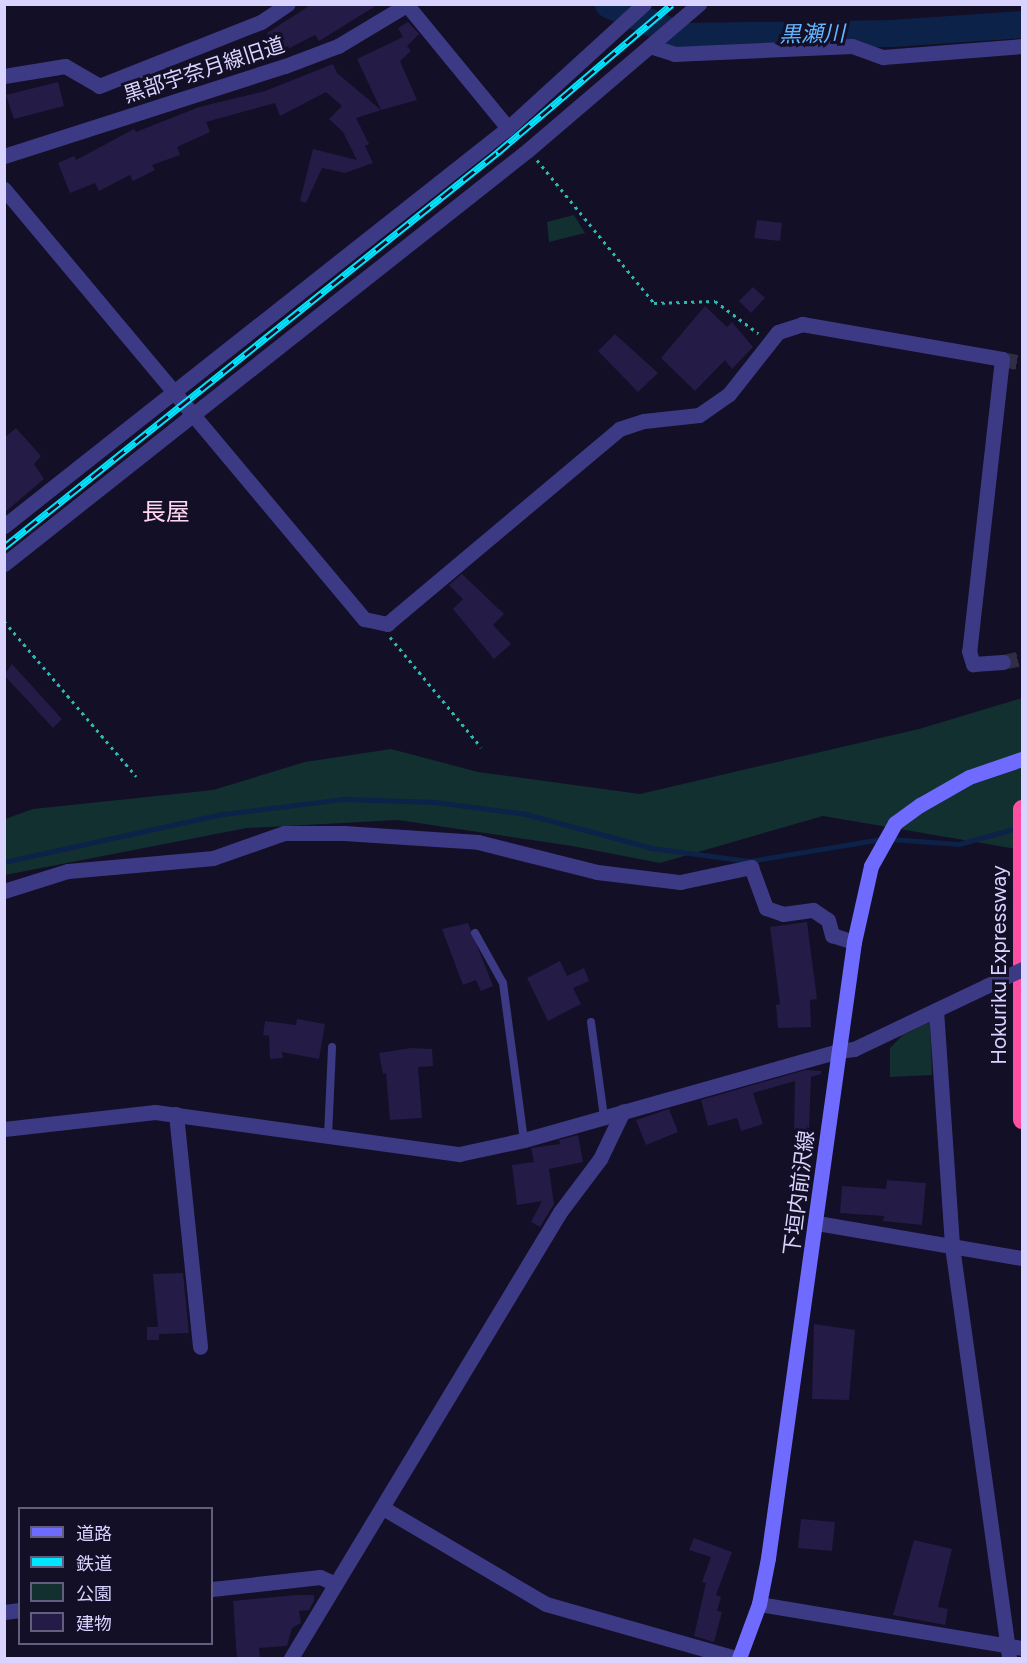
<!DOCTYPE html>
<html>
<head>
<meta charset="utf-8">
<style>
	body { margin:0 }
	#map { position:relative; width:1027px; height:1663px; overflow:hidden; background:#130f26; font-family:Figtree,"Noto Sans JP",sans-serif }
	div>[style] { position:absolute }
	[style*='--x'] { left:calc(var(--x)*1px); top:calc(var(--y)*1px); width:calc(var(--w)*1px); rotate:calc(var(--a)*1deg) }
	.green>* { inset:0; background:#12302f }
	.stream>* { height:4.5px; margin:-2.25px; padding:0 2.25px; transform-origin:2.25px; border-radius:2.25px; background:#0c2248 }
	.river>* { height:27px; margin:-13.5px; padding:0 13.5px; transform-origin:13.5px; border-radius:13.5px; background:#0c2248 }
	.building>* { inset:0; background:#241b47 }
	.minor-tunnel>* { height:15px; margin-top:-7.5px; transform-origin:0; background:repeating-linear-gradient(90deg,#312d47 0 15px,transparent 0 23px) }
	.path>* { height:3px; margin-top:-1.5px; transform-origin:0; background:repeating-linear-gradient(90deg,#2fb8b0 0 3px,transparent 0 7.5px) }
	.service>* { height:8px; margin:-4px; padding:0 4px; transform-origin:4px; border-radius:4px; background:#3d3a85 }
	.minor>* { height:15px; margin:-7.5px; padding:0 7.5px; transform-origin:7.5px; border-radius:7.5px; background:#3d3a85 }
	.tertiary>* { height:15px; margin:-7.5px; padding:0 7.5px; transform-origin:7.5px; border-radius:7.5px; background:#3d3a85 }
	.secondary>* { height:15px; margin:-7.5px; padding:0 7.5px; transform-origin:7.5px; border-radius:7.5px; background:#6f6bff }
	.motorway>* { height:18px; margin:-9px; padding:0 9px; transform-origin:9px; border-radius:9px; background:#ff4fa3 }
	.rail>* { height:7px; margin-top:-3.5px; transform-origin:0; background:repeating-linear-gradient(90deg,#130f26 0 14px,#00e5ff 0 28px); box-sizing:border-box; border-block:2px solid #00e5ff }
	.tertiary-bridge>* { height:15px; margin:-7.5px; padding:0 7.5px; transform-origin:7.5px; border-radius:7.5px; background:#3d3a85 }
	span { translate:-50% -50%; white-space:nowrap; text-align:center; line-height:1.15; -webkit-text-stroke:6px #130f26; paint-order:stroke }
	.street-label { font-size:21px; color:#d9d4ff }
	.water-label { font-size:22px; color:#62b6ff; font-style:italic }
	.quarter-label { font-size:24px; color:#ffd6f0 }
	.frame { position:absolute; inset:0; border:6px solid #d9d4ff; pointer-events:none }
	.legend { position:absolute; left:18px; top:1507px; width:195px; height:138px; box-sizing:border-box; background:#130f26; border:2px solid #625e7d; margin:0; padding:8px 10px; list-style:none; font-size:18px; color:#d9d4ff }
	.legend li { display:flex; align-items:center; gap:12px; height:30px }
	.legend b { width:30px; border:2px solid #625e7d }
</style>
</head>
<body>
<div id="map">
	<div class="green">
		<i style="clip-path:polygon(574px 215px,585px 233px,549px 242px,547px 222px)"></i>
		<i style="clip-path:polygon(1022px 698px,1022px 850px,823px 816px,660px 863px,572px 846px,398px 820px,247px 828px,5px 875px,5px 819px,33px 809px,213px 790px,305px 762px,391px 749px,478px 772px,640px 794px,919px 729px)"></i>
		<i style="clip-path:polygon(930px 1022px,932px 1075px,890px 1077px,890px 1048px,903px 1035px)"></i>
	</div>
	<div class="stream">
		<i style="--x:890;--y:839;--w:69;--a:4.1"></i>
		<i style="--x:959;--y:844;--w:60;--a:-15.4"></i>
		<i style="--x:4;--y:862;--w:224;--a:-12.4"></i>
		<i style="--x:223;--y:814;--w:122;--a:-7.1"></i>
		<i style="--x:344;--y:799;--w:91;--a:1.9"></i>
		<i style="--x:435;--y:802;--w:92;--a:7.5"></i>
		<i style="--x:526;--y:814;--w:131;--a:15.1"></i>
		<i style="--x:652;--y:848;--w:99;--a:7.6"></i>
		<i style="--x:750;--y:861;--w:133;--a:-9.5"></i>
	</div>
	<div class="river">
		<i style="--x:608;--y:4;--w:81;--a:23.4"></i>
		<i style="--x:682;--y:36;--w:209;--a:-0.8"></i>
		<i style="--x:891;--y:33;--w:131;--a:-3.9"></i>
	</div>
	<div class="building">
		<i style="clip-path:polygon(312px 4px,379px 4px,319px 41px,315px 35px,278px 54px,267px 33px)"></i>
		<i style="clip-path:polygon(408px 22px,419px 34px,407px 46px,411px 51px,400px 61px,417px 100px,381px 110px,357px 59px,403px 37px,398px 28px)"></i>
		<i style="clip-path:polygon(333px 64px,337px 73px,381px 110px,356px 118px,369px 144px,365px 146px,373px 163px,345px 173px,322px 168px,306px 203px,300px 201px,313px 149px,357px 160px,343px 132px,329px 119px,342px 106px,326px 92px,280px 116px,275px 103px,206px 122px,210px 132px,177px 147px,180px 155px,152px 165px,155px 170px,133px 181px,130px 175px,99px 191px,95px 183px,70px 193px,58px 163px,74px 156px,76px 160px,134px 129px,136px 132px,199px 107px,265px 91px)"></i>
		<i style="clip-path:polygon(58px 82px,64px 106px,14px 119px,6px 95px)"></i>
		<i style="clip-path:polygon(757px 220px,782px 223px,780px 241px,754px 238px)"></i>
		<i style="clip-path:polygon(753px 287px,765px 298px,751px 313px,739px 301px)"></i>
		<i style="clip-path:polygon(705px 306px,727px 327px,732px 322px,753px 347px,732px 369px,725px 360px,695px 391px,661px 358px)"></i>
		<i style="clip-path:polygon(615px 334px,658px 373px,638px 392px,598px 351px)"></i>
		<i style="clip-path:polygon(16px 428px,41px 456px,34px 464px,44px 479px,4px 513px,4px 438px)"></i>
		<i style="clip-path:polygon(462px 574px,504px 614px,493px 625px,511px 644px,494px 659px,453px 609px,463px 599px,449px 585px)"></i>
		<i style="clip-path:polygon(12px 664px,62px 719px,53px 728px,4px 675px)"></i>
		<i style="clip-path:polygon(807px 922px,817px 999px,810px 1000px,811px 1027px,778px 1028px,776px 1005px,780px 1004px,770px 927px)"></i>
		<i style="clip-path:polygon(468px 923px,493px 986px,481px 991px,476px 980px,463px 985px,442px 929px)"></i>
		<i style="clip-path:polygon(560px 961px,567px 976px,584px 968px,589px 981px,573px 988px,581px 1004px,548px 1021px,527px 978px)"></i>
		<i style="clip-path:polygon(297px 1019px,325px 1024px,319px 1059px,282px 1052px,283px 1058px,270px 1059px,269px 1036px,263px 1035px,265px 1021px,296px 1025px)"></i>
		<i style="clip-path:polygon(411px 1048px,432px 1049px,433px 1066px,418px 1067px,422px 1118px,390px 1120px,386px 1073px,383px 1074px,379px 1053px)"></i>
		<i style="clip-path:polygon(805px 1070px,821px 1071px,821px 1074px,811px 1077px,809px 1129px,794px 1129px,795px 1081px,753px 1093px,763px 1124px,741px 1131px,737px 1118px,708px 1126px,701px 1100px)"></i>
		<i style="clip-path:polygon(669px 1109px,678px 1132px,646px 1145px,636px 1120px)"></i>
		<i style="clip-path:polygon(578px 1135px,583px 1162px,549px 1169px,554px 1204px,540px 1227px,531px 1222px,542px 1201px,517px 1205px,512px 1165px,534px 1162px,531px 1148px,560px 1144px,559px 1140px)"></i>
		<i style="clip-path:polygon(887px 1180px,926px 1183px,922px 1225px,883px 1221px,884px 1216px,840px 1213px,842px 1186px,886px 1189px)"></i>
		<i style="clip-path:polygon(183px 1273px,189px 1333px,159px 1334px,159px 1340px,147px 1340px,147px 1327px,158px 1327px,153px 1274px)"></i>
		<i style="clip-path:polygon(814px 1324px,855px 1330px,849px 1400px,812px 1399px)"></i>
		<i style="clip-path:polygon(801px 1519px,835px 1522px,832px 1551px,798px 1548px)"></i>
		<i style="clip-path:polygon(694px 1538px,732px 1552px,716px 1595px,721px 1597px,717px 1611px,722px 1612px,714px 1642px,694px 1636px,706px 1583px,702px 1582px,711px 1557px,689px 1550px)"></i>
		<i style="clip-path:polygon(914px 1540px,952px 1549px,938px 1607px,948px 1609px,945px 1625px,893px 1615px)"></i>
		<i style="clip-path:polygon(297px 1595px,314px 1595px,314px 1601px,309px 1610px,299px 1611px,301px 1623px,292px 1628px,287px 1646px,259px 1648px,260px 1659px,237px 1659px,233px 1601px)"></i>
	</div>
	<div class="minor-tunnel">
		<i style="--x:1002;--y:359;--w:20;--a:11"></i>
		<i style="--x:1003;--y:662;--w:19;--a:-12"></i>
	</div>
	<div class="path">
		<i style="--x:537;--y:160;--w:185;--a:50.7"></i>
		<i style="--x:654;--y:303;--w:61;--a:-1.9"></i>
		<i style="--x:715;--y:301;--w:54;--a:36.7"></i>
		<i style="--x:4;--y:621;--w:204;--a:49.6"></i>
		<i style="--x:390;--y:637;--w:143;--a:50.4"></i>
	</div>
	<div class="service">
		<i style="--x:475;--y:933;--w:57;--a:60.8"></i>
		<i style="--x:503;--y:983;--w:158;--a:82.4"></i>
		<i style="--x:591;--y:1022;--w:96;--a:82.2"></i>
		<i style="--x:328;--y:1136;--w:89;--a:-87.4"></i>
	</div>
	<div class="minor">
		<i style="--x:407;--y:5;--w:159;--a:50.6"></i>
		<i style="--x:650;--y:46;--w:25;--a:18"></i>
		<i style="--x:674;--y:54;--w:178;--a:-2.6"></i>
		<i style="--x:852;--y:46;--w:33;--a:20"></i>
		<i style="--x:883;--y:57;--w:139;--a:-4.5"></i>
		<i style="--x:4;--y:76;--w:62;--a:-9.3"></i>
		<i style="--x:65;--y:66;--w:39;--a:30"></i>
		<i style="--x:99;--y:86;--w:174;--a:-21.6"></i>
		<i style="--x:261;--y:22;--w:32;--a:-34"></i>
		<i style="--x:4;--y:189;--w:561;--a:50.06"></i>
		<i style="--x:364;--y:619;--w:24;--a:12"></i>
		<i style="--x:387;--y:624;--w:303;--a:-40"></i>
		<i style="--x:619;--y:429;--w:26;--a:-18"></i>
		<i style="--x:644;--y:421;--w:55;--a:-6.2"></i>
		<i style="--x:699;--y:415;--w:37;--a:-35"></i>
		<i style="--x:729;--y:394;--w:79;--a:-51.7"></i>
		<i style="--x:778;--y:332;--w:25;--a:-18"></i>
		<i style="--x:802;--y:324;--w:203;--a:9.9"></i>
		<i style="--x:1002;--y:359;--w:294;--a:96.4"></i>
		<i style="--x:969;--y:651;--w:14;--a:73"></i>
		<i style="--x:973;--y:664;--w:30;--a:-4"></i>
		<i style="--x:4;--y:526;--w:642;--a:-38.3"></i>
		<i style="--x:508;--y:128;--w:184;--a:-42.4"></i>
		<i style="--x:4;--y:564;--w:668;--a:-38.31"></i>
		<i style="--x:528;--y:150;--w:225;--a:-40.5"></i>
		<i style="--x:4;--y:891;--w:67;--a:-17.4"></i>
		<i style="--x:68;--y:871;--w:146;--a:-5.1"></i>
		<i style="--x:213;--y:858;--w:75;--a:-19.4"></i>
		<i style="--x:284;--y:833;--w:60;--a:0"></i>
		<i style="--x:344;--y:833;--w:134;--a:3.8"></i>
		<i style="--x:478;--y:842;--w:123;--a:14.1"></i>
		<i style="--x:597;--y:872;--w:84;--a:6.9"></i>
		<i style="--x:680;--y:882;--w:73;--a:-11.9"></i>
		<i style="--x:751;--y:867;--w:44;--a:69.9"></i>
		<i style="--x:766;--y:908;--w:18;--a:19"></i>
		<i style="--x:783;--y:914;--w:30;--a:-8"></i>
		<i style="--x:813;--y:910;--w:18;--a:34"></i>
		<i style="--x:828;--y:920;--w:16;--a:75"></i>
		<i style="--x:832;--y:935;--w:23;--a:18"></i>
		<i style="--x:936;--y:1010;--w:237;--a:86.1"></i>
		<i style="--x:952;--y:1246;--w:416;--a:82.1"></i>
		<i style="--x:176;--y:1114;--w:234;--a:84.1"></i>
		<i style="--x:4;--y:1129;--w:152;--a:-6.4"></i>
		<i style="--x:155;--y:1112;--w:307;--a:7.9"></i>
		<i style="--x:459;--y:1154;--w:66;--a:-12.2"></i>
		<i style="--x:524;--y:1140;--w:326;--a:-15.8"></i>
		<i style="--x:817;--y:1223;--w:208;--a:9.7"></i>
		<i style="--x:383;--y:1508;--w:189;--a:30.5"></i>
		<i style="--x:546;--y:1604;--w:197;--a:15.9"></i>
		<i style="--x:212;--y:1589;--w:109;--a:-6.3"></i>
		<i style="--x:320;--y:1577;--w:17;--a:24"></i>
		<i style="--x:759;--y:1604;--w:267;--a:9.5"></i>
		<i style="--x:4;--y:1612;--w:16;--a:-7"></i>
		<i style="--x:291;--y:1658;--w:521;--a:-58.9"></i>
		<i style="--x:560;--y:1212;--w:66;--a:-53"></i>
		<i style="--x:600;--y:1159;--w:53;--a:-64.4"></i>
	</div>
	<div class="tertiary">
		<i style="--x:4;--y:156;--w:295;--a:-17.8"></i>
		<i style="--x:285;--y:66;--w:57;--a:-20.7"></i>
		<i style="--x:338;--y:46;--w:82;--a:-31"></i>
		<i style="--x:838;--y:1051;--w:16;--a:-7"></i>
		<i style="--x:854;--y:1049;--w:146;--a:-25.5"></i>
	</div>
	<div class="secondary">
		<i style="--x:739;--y:1658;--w:58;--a:-69.7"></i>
		<i style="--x:759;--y:1604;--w:47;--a:-78.9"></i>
		<i style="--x:768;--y:1558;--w:622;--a:-82.05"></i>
		<i style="--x:854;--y:942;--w:78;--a:-77.4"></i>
		<i style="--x:871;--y:866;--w:49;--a:-60.8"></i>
		<i style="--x:895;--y:823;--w:31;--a:-36"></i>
		<i style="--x:920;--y:805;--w:56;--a:-29.7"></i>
		<i style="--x:969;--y:777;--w:56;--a:-18.8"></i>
	</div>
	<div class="motorway">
		<i style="--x:1022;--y:809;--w:311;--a:90"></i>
	</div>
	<div class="rail">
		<i style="--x:4;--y:547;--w:633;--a:-38.65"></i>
		<i style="--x:498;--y:152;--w:228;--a:-40.4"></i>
	</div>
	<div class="tertiary-bridge">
		<i style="--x:986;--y:986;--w:40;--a:-25"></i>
	</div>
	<div class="street-label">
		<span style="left:204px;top:70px;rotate:-18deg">黒部宇奈月線旧道</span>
		<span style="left:999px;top:965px;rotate:-90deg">Hokuriku Expressway</span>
		<span style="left:799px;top:1193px;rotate:-83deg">下垣内前沢線</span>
	</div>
	<div class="water-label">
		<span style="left:812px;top:34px;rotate:-1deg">黒瀬川</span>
	</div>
	<div class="quarter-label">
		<span style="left:166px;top:512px">長屋</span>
	</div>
	<div class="frame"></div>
	<ul class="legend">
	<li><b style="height:8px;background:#6f6bff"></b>道路</li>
	<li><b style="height:8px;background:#00e5ff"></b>鉄道</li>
	<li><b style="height:16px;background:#12302f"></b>公園</li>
	<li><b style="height:16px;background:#241b47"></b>建物</li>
	</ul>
</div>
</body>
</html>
